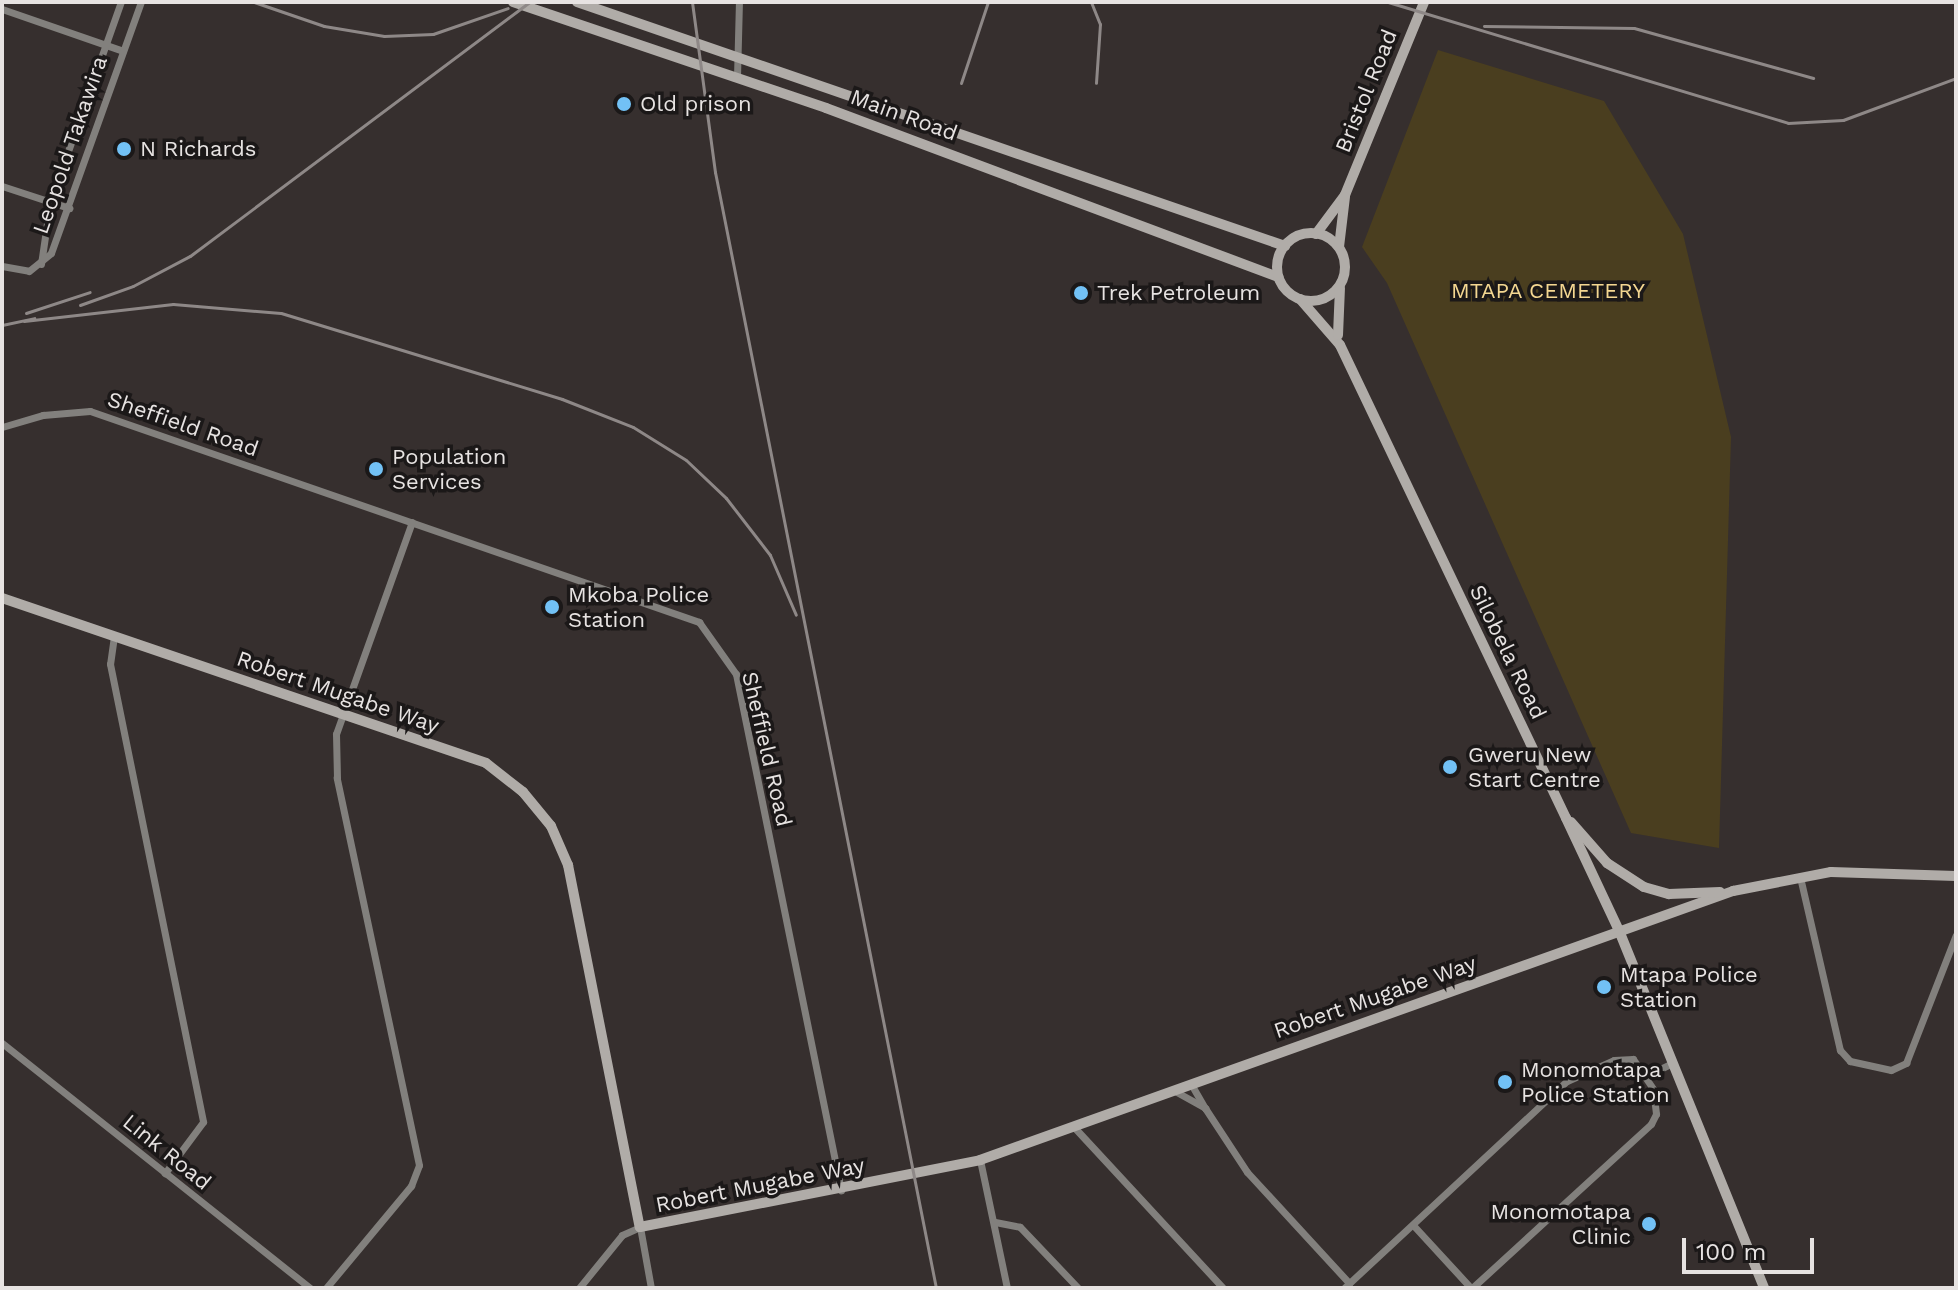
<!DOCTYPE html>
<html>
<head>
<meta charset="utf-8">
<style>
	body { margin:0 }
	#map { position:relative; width:1958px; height:1290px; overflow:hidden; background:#362f2e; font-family:"Work Sans",sans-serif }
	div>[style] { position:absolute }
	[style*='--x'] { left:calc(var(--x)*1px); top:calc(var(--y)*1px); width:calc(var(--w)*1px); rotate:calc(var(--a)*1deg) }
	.green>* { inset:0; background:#4a3e1f }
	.street>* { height:7px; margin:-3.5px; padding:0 3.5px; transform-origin:3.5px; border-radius:3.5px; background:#82807d }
	.secondary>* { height:10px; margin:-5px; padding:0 5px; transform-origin:5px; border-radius:5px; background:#b0aca8 }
	.secondary>.ring { margin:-5px; padding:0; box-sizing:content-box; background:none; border:10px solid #b0aca8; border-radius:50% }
	.rail>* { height:3px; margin:-1.5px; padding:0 1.5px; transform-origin:1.5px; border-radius:1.5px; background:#8e8887 }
	.dots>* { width:22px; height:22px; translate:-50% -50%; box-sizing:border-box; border:4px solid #1b1818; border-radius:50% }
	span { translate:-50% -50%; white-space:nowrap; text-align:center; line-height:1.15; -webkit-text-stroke:7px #1b1818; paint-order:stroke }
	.street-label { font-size:22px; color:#e7e3e2 }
	.poi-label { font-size:22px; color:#e7e3e2 }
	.left { translate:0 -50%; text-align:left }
	.right { translate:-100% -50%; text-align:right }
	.park-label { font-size:22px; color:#f4d791 }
	.frame { position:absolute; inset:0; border:4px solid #e7e3e2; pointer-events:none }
	.scale { position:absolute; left:1682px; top:1238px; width:132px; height:36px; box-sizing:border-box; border:4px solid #e7e3e2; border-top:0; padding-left:10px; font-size:24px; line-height:28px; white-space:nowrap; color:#e7e3e2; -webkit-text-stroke:6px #1b1818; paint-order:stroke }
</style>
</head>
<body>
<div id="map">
	<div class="green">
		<i style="clip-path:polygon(1438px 50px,1604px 101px,1683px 234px,1731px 437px,1719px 848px,1631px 833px,1387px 283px,1362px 247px)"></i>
	</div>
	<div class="street">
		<i style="--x:2;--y:9;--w:128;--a:19.1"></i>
		<i style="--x:737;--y:77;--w:75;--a:-88.5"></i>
		<i style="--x:2;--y:186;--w:71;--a:18.2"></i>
		<i style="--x:41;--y:264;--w:63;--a:-81.7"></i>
		<i style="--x:50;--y:202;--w:212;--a:-70.5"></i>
		<i style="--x:2;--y:266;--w:27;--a:10"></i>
		<i style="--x:29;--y:271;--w:28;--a:-39"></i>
		<i style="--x:51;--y:253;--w:267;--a:-70.3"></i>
		<i style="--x:2;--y:427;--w:43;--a:-16.3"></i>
		<i style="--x:43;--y:415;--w:47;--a:-4.9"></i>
		<i style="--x:90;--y:411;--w:645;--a:19.11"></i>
		<i style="--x:699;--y:622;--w:64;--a:54.6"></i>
		<i style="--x:736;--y:674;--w:527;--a:78.5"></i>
		<i style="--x:114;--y:636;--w:28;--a:98"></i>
		<i style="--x:110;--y:664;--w:467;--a:78.5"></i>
		<i style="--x:203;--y:1122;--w:64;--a:126.7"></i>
		<i style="--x:1800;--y:877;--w:178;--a:77"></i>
		<i style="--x:1840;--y:1050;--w:15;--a:48"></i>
		<i style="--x:1850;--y:1061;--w:42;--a:12.4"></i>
		<i style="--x:1891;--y:1070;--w:17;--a:-25"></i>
		<i style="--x:1906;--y:1063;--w:137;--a:-68.7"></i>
		<i style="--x:2;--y:1043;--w:394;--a:38.5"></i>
		<i style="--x:1648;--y:1075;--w:28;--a:-26"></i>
		<i style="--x:1191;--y:1084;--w:28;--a:60"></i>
		<i style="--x:1173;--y:1090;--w:37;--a:29"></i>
		<i style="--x:1205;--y:1108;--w:77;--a:56.7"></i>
		<i style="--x:1247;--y:1172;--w:151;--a:47.4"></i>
		<i style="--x:1073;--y:1126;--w:221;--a:47.2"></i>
		<i style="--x:980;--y:1160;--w:131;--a:78.1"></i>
		<i style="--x:995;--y:1222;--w:25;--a:11"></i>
		<i style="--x:1020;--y:1227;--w:84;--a:46.4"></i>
		<i style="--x:1413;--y:1225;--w:86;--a:47.4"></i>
		<i style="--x:326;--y:1288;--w:133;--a:-50.2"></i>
		<i style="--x:411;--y:1186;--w:22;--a:-69"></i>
		<i style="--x:419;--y:1165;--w:396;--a:-102"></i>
		<i style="--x:337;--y:778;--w:44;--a:-91.3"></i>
		<i style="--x:336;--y:734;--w:225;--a:-70.3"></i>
		<i style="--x:579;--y:1288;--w:68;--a:-50.9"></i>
		<i style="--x:622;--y:1235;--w:20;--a:-24"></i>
		<i style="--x:640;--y:1227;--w:62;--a:79.8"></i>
		<i style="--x:1344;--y:1288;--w:304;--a:-42.9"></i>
		<i style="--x:1567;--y:1081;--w:51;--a:-24.1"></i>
		<i style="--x:1614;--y:1060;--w:19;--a:-3"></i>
		<i style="--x:1633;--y:1059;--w:36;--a:56"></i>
		<i style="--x:1653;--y:1089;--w:25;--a:83"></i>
		<i style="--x:1656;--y:1114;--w:11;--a:117"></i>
		<i style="--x:1651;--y:1124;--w:243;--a:137.5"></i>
	</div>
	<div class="secondary">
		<i style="--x:513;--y:2;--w:330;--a:18.7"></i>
		<i style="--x:826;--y:108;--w:483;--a:20.5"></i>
		<i style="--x:577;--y:2;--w:749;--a:19.02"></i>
		<i class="ring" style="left:1277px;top:233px;width:58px;height:58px"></i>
		<i style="--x:1316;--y:234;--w:49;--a:-53.4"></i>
		<i style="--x:1345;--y:195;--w:209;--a:-67.7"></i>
		<i style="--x:1339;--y:247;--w:50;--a:-83.2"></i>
		<i style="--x:1300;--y:299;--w:61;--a:49"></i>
		<i style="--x:1340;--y:345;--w:524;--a:64.46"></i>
		<i style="--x:1566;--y:818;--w:127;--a:64.8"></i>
		<i style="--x:1620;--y:933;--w:383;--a:67.9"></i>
		<i style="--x:1338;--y:335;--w:47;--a:-87.6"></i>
		<i style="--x:2;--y:598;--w:511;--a:18.82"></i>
		<i style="--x:486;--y:763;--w:47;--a:38.1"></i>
		<i style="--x:523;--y:792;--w:44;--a:50.5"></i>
		<i style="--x:551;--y:826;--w:43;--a:66.4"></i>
		<i style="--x:568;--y:865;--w:369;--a:78.8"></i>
		<i style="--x:640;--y:1227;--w:347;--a:-11.1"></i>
		<i style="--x:980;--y:1160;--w:800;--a:-19.66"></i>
		<i style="--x:1733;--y:891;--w:100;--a:-11"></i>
		<i style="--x:1831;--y:872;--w:125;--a:1.8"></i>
		<i style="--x:1571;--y:822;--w:55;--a:48.7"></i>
		<i style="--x:1607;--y:863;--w:44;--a:33"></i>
		<i style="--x:1644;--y:887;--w:26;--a:16"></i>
		<i style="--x:1669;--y:894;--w:51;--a:-2.2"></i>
	</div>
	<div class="rail">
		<i style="--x:254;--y:2;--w:74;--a:18.9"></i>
		<i style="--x:324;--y:26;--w:61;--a:9.5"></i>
		<i style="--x:384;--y:36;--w:49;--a:-2.3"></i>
		<i style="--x:433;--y:34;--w:79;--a:-19.1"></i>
		<i style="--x:692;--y:2;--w:172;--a:82.3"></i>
		<i style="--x:715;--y:172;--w:1138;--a:78.8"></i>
		<i style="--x:1091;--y:2;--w:24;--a:68"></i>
		<i style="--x:1100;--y:24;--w:59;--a:93.9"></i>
		<i style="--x:1388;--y:2;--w:418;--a:16.8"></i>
		<i style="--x:1788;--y:123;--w:55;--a:-3.1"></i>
		<i style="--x:1843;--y:120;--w:121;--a:-20.4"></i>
		<i style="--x:1484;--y:26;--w:150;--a:0.8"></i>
		<i style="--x:1634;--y:28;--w:186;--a:15.6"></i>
		<i style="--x:961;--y:83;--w:85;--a:-71.6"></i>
		<i style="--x:80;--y:305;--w:56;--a:-19.7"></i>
		<i style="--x:133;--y:286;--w:64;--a:-27.8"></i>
		<i style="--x:190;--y:256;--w:424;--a:-36.8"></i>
		<i style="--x:26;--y:313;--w:67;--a:-18.2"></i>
		<i style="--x:24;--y:321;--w:150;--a:-6.5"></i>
		<i style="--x:173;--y:304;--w:108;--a:4.8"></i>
		<i style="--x:281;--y:313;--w:294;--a:17"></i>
		<i style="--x:562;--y:399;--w:76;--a:21.5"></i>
		<i style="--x:633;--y:427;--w:62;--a:31.9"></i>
		<i style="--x:686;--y:460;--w:55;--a:43.5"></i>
		<i style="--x:726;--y:498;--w:72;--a:52.3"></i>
		<i style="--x:770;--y:555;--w:65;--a:66.6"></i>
		<i style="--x:2;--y:325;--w:33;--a:-12"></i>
	</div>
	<div class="dots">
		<i style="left:624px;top:104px;background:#72c1f5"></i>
		<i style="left:124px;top:149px;background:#72c1f5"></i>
		<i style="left:1081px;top:293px;background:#72c1f5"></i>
		<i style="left:376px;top:469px;background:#72c1f5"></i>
		<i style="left:552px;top:607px;background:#72c1f5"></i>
		<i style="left:1450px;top:767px;background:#72c1f5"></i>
		<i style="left:1604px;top:987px;background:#72c1f5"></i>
		<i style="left:1505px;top:1082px;background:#72c1f5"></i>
		<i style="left:1649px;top:1224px;background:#72c1f5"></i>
	</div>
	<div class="street-label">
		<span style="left:1366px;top:91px;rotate:-68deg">Bristol Road</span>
		<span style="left:904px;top:115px;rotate:20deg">Main Road</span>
		<span style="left:70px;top:145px;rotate:-71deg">Leopold Takawira</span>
		<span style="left:183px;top:424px;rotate:19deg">Sheffield Road</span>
		<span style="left:1508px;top:652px;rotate:64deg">Silobela Road</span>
		<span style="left:338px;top:692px;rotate:19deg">Robert Mugabe Way</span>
		<span style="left:767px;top:749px;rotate:77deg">Sheffield Road</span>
		<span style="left:1375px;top:997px;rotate:-19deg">Robert Mugabe Way</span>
		<span style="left:167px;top:1152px;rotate:39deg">Link Road</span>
		<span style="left:760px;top:1185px;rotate:-11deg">Robert Mugabe Way</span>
	</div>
	<div class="poi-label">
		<span class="left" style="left:640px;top:104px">Old prison</span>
		<span class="left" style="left:140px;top:149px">N Richards</span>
		<span class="left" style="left:1097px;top:293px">Trek Petroleum</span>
		<span class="left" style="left:392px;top:469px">Population<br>Services</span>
		<span class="left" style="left:568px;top:607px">Mkoba Police<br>Station</span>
		<span class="left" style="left:1468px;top:767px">Gweru New<br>Start Centre</span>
		<span class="left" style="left:1620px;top:987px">Mtapa Police<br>Station</span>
		<span class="left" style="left:1521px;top:1082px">Monomotapa<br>Police Station</span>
		<span class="right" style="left:1631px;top:1224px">Monomotapa<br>Clinic</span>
	</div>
	<div class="park-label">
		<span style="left:1548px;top:291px">MTAPA CEMETERY</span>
	</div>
	<div class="frame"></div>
	<div class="scale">100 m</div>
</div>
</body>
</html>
